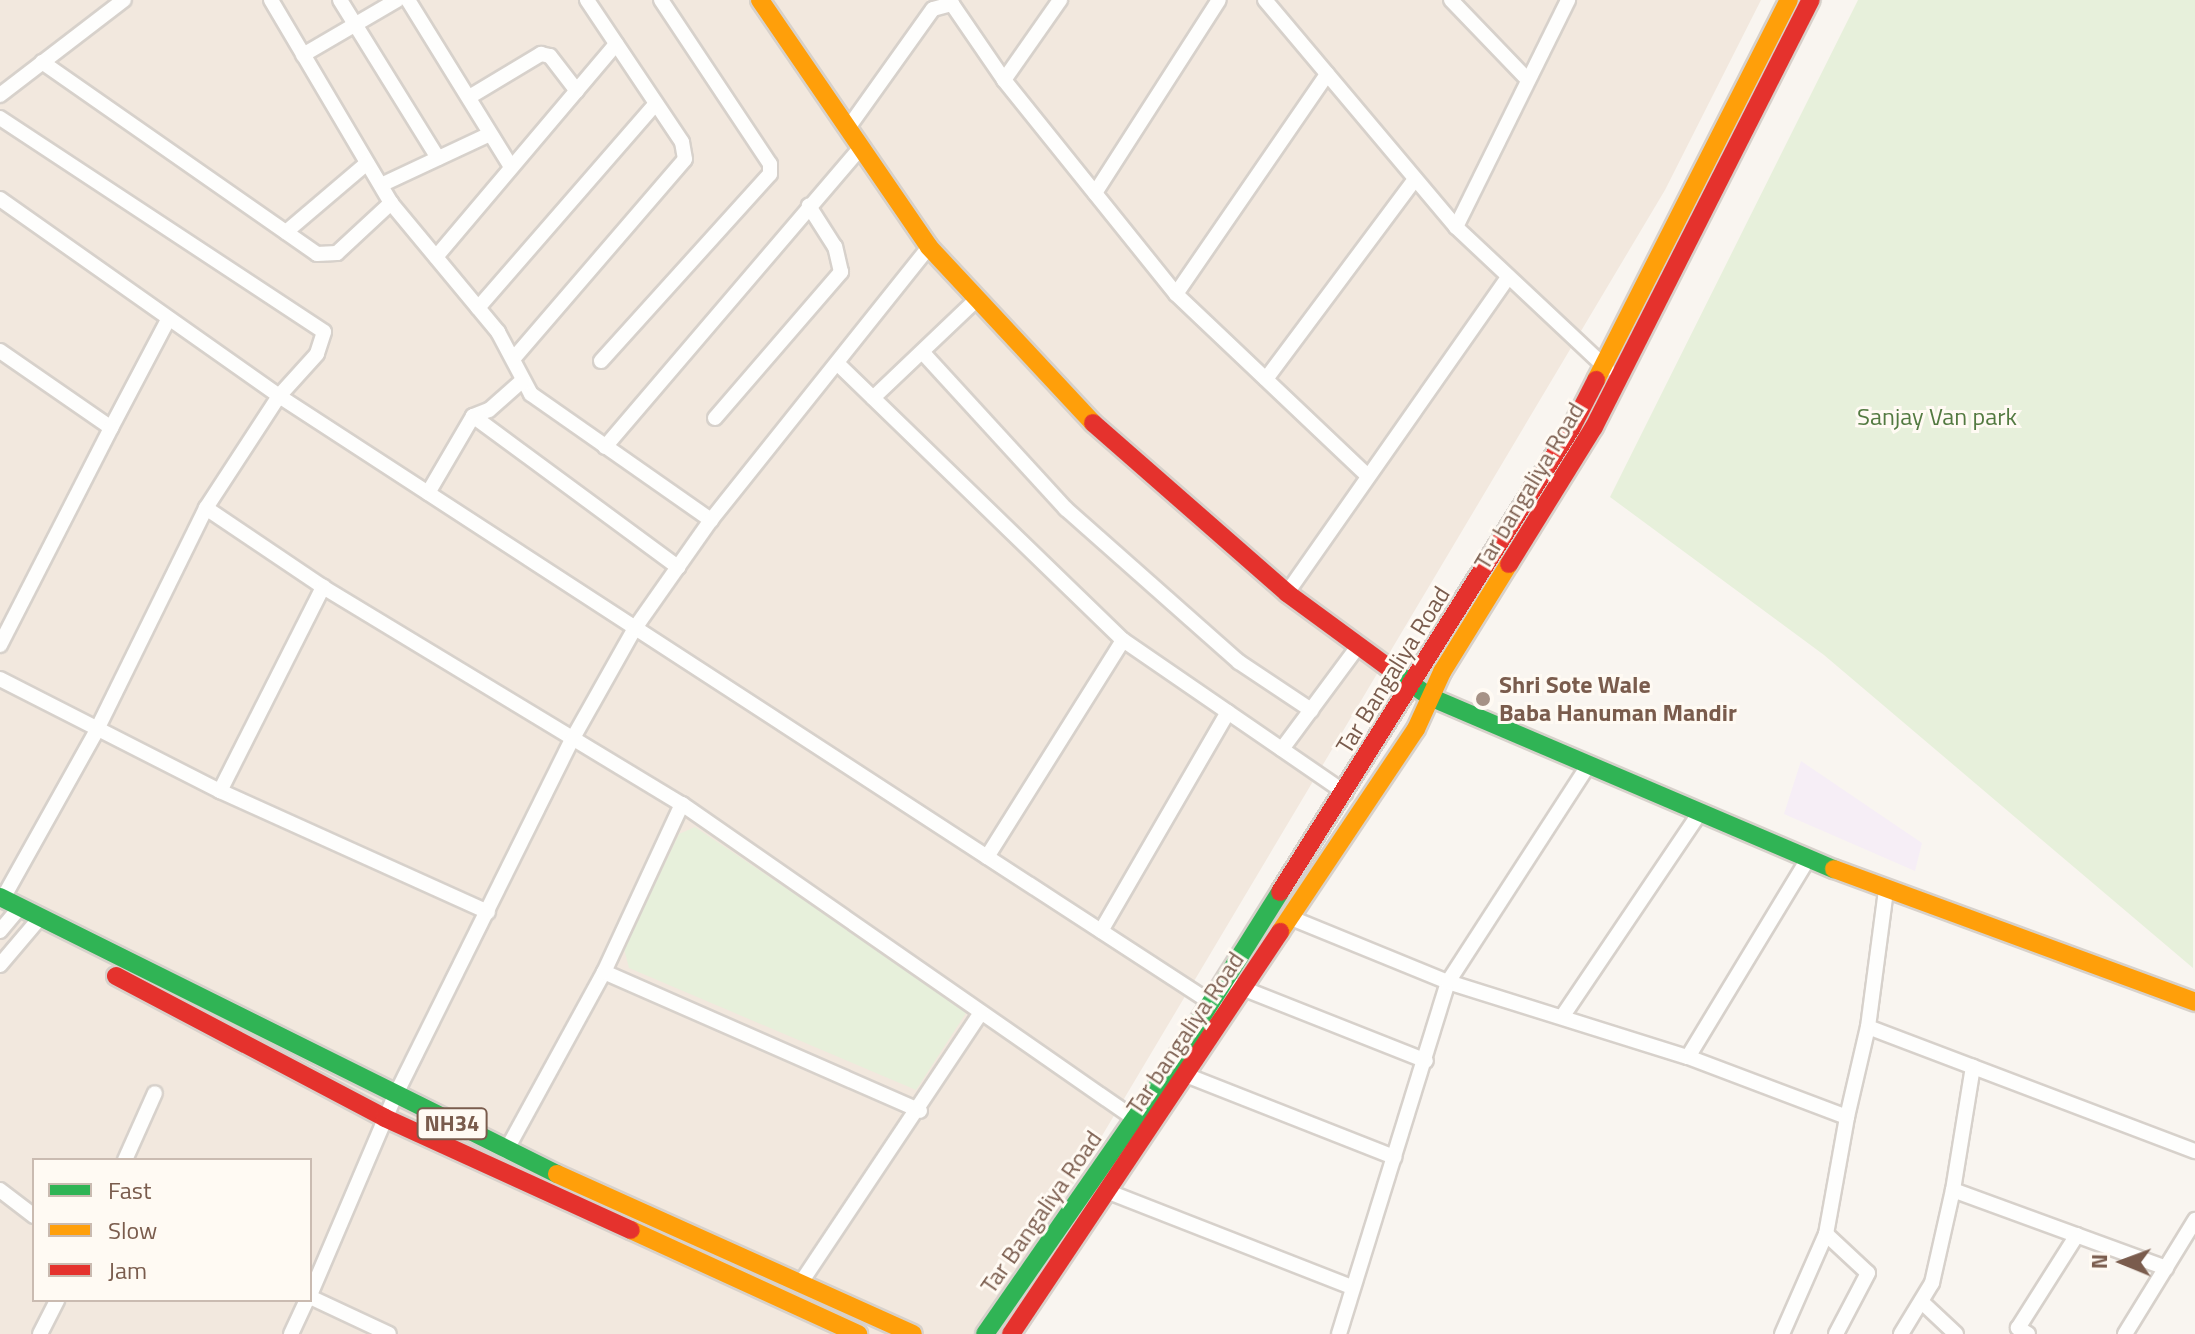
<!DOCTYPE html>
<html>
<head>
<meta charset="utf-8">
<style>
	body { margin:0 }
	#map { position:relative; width:2195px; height:1334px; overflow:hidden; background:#f9f5f0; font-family:"Titillium Web",sans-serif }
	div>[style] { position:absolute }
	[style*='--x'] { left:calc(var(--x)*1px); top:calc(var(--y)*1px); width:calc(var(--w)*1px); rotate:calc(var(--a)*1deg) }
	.residential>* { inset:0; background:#f2e8de }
	.education>* { inset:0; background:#f6eef6 }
	.green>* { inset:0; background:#e7f0db }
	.roads { filter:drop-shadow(2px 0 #d7d1cb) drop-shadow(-2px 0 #d7d1cb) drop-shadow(0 2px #d7d1cb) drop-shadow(0 -2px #d7d1cb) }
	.street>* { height:14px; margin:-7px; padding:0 7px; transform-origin:7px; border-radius:7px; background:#fefefd }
	.fast>* { height:18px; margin:-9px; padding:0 9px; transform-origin:9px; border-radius:9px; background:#30b455 }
	.slow>* { height:18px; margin:-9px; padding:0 9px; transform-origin:9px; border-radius:9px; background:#ff9f0a }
	.jam>* { height:18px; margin:-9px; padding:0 9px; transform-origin:9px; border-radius:9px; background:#e5322d }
	.dots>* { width:22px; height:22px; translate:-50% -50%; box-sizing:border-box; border:4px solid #fffaf3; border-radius:50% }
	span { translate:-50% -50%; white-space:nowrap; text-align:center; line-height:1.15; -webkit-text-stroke:6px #fffaf3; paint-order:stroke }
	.shield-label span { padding:2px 6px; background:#fffaf3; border:2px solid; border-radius:6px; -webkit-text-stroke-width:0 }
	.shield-label { font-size:22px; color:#7a5c4d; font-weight:700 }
	.park-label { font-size:24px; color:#537a41 }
	.street-label { font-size:24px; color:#7a5c4d }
	.poi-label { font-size:24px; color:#7a5c4d; font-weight:700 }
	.left { translate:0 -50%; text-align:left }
	.legend { position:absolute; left:32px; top:1158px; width:280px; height:144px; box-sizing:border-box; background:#fffaf3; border:2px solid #cabbb1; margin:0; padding:10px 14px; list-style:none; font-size:24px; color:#7a5c4d }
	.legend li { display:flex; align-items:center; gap:16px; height:40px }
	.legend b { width:40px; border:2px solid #cabbb1 }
	.north { position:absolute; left:2083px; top:1222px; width:80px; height:80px; -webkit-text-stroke:6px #fffaf3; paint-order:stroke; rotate:271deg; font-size:22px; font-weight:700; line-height:32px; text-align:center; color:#7a5c4d }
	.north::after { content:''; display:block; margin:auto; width:28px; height:36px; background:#7a5c4d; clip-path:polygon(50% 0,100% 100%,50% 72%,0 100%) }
</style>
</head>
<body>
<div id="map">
	<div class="residential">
		<i style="clip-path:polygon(evenodd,0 0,1761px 0,1665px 190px,984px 1334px,0 1334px,0 0,34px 1160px,310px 1160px,310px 1300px,34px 1300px,34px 1160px)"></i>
	</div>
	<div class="education">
		<i style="clip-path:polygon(1801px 761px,1922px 843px,1915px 871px,1784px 814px)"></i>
	</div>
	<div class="green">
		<i style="clip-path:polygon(1858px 0,2195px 0,2193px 968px,1824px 655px,1610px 497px)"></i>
		<i style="clip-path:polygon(695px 827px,968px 1010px,916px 1090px,629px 968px,624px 949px,679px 834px)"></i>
	</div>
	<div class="roads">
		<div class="street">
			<i style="--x:271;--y:0;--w:236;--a:59.4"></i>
			<i style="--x:391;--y:203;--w:168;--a:50.3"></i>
			<i style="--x:498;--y:332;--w:70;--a:62"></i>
			<i style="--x:531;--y:394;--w:220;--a:35"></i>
			<i style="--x:340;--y:0;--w:186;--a:58.2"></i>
			<i style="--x:408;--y:0;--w:196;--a:58.3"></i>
			<i style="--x:1265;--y:0;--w:297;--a:49.9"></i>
			<i style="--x:1456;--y:227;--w:207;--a:43.2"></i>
			<i style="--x:1451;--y:0;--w:111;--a:46.1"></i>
			<i style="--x:303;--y:55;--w:109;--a:-30.3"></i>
			<i style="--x:42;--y:62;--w:335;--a:34.9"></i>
			<i style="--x:317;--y:254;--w:20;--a:-3"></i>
			<i style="--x:337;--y:253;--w:74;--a:-42.8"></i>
			<i style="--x:1004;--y:80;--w:98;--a:-55"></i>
			<i style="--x:0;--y:95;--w:156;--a:-37.5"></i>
			<i style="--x:471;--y:96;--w:82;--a:-31"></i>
			<i style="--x:541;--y:54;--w:9;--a:13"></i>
			<i style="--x:550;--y:56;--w:44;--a:52.4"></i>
			<i style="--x:0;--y:118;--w:388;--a:33.4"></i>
			<i style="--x:324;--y:332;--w:23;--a:108"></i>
			<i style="--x:317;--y:354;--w:57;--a:132.1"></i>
			<i style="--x:279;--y:396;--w:134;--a:123.1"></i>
			<i style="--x:206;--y:508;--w:247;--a:116.2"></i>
			<i style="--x:97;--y:730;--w:193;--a:119.2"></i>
			<i style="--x:848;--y:128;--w:146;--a:-54.5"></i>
			<i style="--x:933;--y:9;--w:20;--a:-15"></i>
			<i style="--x:952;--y:4;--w:92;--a:55.6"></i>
			<i style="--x:1004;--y:80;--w:275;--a:51.2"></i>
			<i style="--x:1176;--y:294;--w:263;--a:43.5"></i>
			<i style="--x:381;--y:185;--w:120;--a:-25.1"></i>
			<i style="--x:1095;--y:193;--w:229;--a:-57.3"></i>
			<i style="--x:0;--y:199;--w:342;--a:35.2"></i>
			<i style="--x:279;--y:396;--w:1118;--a:33.06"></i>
			<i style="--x:1456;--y:227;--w:253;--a:-63.7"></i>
			<i style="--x:286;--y:232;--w:106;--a:-40.4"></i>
			<i style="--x:436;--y:257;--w:279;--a:-49.8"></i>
			<i style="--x:1176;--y:294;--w:267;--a:-55.5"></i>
			<i style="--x:478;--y:308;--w:271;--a:-49"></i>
			<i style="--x:0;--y:351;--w:135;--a:34.7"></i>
			<i style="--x:111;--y:428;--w:122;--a:-62.2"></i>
			<i style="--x:924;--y:354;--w:210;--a:47.5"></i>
			<i style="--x:1066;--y:509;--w:231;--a:41.5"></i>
			<i style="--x:1239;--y:662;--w:87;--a:33.7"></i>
			<i style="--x:514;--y:358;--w:262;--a:-49.3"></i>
			<i style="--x:685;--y:159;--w:17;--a:-100"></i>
			<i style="--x:682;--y:142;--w:171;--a:-123.8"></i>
			<i style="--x:601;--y:361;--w:252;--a:-47.9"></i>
			<i style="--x:770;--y:174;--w:10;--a:-90"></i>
			<i style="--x:770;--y:164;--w:197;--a:-123.6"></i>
			<i style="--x:837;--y:363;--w:398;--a:44.1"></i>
			<i style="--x:1123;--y:640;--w:270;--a:34.5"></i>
			<i style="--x:1266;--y:379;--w:249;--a:-53.3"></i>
			<i style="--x:873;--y:398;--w:142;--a:-43.6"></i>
			<i style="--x:473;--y:416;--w:255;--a:36.4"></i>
			<i style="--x:715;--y:418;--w:193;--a:-49.2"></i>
			<i style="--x:841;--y:272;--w:26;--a:-103"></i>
			<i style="--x:835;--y:247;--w:49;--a:-122.4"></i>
			<i style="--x:605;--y:447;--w:393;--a:-49.5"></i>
			<i style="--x:428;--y:493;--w:89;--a:-59.7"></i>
			<i style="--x:473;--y:416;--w:17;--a:-21"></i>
			<i style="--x:489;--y:410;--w:45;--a:-41.4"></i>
			<i style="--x:206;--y:508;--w:141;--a:34"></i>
			<i style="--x:323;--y:587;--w:419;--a:31.2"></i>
			<i style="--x:682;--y:804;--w:552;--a:34.81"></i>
			<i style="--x:1287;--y:593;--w:386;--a:-55"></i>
			<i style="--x:0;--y:645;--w:244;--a:-62.9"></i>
			<i style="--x:0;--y:679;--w:247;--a:27"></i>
			<i style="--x:220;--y:791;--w:294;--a:24.3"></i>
			<i style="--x:1282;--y:749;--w:129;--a:-53.5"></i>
			<i style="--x:220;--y:791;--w:229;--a:-63.2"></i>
			<i style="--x:987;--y:857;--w:256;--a:-57.9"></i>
			<i style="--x:1291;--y:918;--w:170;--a:22.2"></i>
			<i style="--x:1448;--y:982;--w:251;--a:17.4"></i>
			<i style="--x:1688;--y:1057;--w:170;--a:20.7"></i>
			<i style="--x:1847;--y:1117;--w:92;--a:-76.9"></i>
			<i style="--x:1868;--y:1027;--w:137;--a:-82.5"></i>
			<i style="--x:0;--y:931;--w:30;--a:-50"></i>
			<i style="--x:1101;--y:931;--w:253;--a:-59.9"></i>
			<i style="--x:0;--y:965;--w:60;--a:-49.7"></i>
			<i style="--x:604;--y:972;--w:345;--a:23.7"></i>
			<i style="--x:1237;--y:986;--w:203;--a:21.6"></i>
			<i style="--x:1562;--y:1017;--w:244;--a:-56"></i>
			<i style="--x:1868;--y:1027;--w:350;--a:20.8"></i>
			<i style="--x:1688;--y:1057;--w:232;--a:-58.8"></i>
			<i style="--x:1186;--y:1075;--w:224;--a:21.5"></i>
			<i style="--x:506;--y:1151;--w:204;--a:-61.3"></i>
			<i style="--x:604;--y:972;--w:185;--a:-65.1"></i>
			<i style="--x:125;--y:1160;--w:73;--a:-65.9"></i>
			<i style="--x:0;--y:1190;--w:43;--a:37.4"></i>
			<i style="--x:1953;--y:1190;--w:125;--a:-80.8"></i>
			<i style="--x:1109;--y:1192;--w:261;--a:21.4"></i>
			<i style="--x:1826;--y:1234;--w:57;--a:42.9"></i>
			<i style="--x:1868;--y:1273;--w:69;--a:117.7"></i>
			<i style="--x:800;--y:1284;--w:326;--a:-56.3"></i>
			<i style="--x:310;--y:1295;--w:216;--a:-66.9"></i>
			<i style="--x:395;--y:1096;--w:400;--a:-63.6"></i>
			<i style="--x:573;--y:738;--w:126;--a:-60.6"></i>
			<i style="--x:635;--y:628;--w:132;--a:-54.9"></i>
			<i style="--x:711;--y:520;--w:349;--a:-51.4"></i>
			<i style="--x:310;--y:1297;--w:87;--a:25.1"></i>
			<i style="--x:1924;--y:1304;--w:44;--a:43.2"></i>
			<i style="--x:40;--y:1334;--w:38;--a:-63"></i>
			<i style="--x:291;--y:1334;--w:38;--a:-65"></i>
			<i style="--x:1339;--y:1334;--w:368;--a:-72.8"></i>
			<i style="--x:1448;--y:982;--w:256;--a:-57.1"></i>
			<i style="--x:1782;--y:1334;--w:109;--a:-66.3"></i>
			<i style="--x:1826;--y:1234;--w:119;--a:-79.8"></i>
			<i style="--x:1901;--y:1334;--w:60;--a:-58.7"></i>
			<i style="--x:1932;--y:1283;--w:95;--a:-77.3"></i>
			<i style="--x:1953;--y:1190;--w:227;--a:20.1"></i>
			<i style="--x:2028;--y:1334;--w:12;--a:-149"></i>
			<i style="--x:2018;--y:1328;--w:110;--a:-57.6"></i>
			<i style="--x:2125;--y:1334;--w:134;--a:-58.4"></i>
		</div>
		<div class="fast">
			<i style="--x:1389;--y:668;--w:50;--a:35.3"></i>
			<i style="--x:1430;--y:697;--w:439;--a:23.1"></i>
			<i style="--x:0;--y:897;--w:622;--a:26.44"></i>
			<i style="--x:985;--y:1334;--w:326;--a:-55.2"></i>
			<i style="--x:1171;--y:1066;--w:205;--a:-57.9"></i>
		</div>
		<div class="slow">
			<i style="--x:760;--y:0;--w:299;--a:55.6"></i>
			<i style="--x:929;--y:247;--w:241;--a:47"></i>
			<i style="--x:1596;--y:380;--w:426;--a:-63.1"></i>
			<i style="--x:1834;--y:869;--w:385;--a:20.2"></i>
			<i style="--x:1280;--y:932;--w:244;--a:-56.2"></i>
			<i style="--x:1416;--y:729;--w:63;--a:-65.5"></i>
			<i style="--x:1442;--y:672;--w:127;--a:-58.2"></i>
			<i style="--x:557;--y:1174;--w:390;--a:24.2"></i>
			<i style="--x:631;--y:1230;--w:250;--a:24.6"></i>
		</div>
		<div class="jam">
			<i style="--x:1093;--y:423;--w:258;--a:41.2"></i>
			<i style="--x:1287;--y:593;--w:127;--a:36.3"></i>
			<i style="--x:1509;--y:564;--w:161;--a:-58.2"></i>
			<i style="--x:1594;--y:427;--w:479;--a:-63.1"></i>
			<i style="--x:1280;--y:892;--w:549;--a:-57.87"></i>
			<i style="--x:1572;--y:427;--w:53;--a:-62.9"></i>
			<i style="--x:116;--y:976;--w:304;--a:27.8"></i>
			<i style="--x:385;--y:1118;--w:270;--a:24.5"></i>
			<i style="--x:1011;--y:1334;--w:484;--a:-56.2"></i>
		</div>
	</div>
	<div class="dots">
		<i style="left:1483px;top:699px;background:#a69286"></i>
	</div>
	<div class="shield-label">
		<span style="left:452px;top:1124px">NH34</span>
	</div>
	<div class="park-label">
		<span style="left:1937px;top:417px">Sanjay Van park</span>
	</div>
	<div class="street-label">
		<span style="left:1529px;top:486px;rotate:-59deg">Tar bangaliya Road</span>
		<span style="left:1393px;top:670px;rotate:-58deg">Tar Bangaliya Road</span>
		<span style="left:1185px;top:1033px;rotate:-56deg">Tar bangaliya Road</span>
		<span style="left:1041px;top:1212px;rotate:-55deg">Tar Bangaliya Road</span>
	</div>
	<div class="poi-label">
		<span class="left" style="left:1499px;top:699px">Shri Sote Wale<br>Baba Hanuman Mandir</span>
	</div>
	<ul class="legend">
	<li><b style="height:10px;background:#30b455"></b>Fast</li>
	<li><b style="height:10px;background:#ff9f0a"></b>Slow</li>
	<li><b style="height:10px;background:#e5322d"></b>Jam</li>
	</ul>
	<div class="north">N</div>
</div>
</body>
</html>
